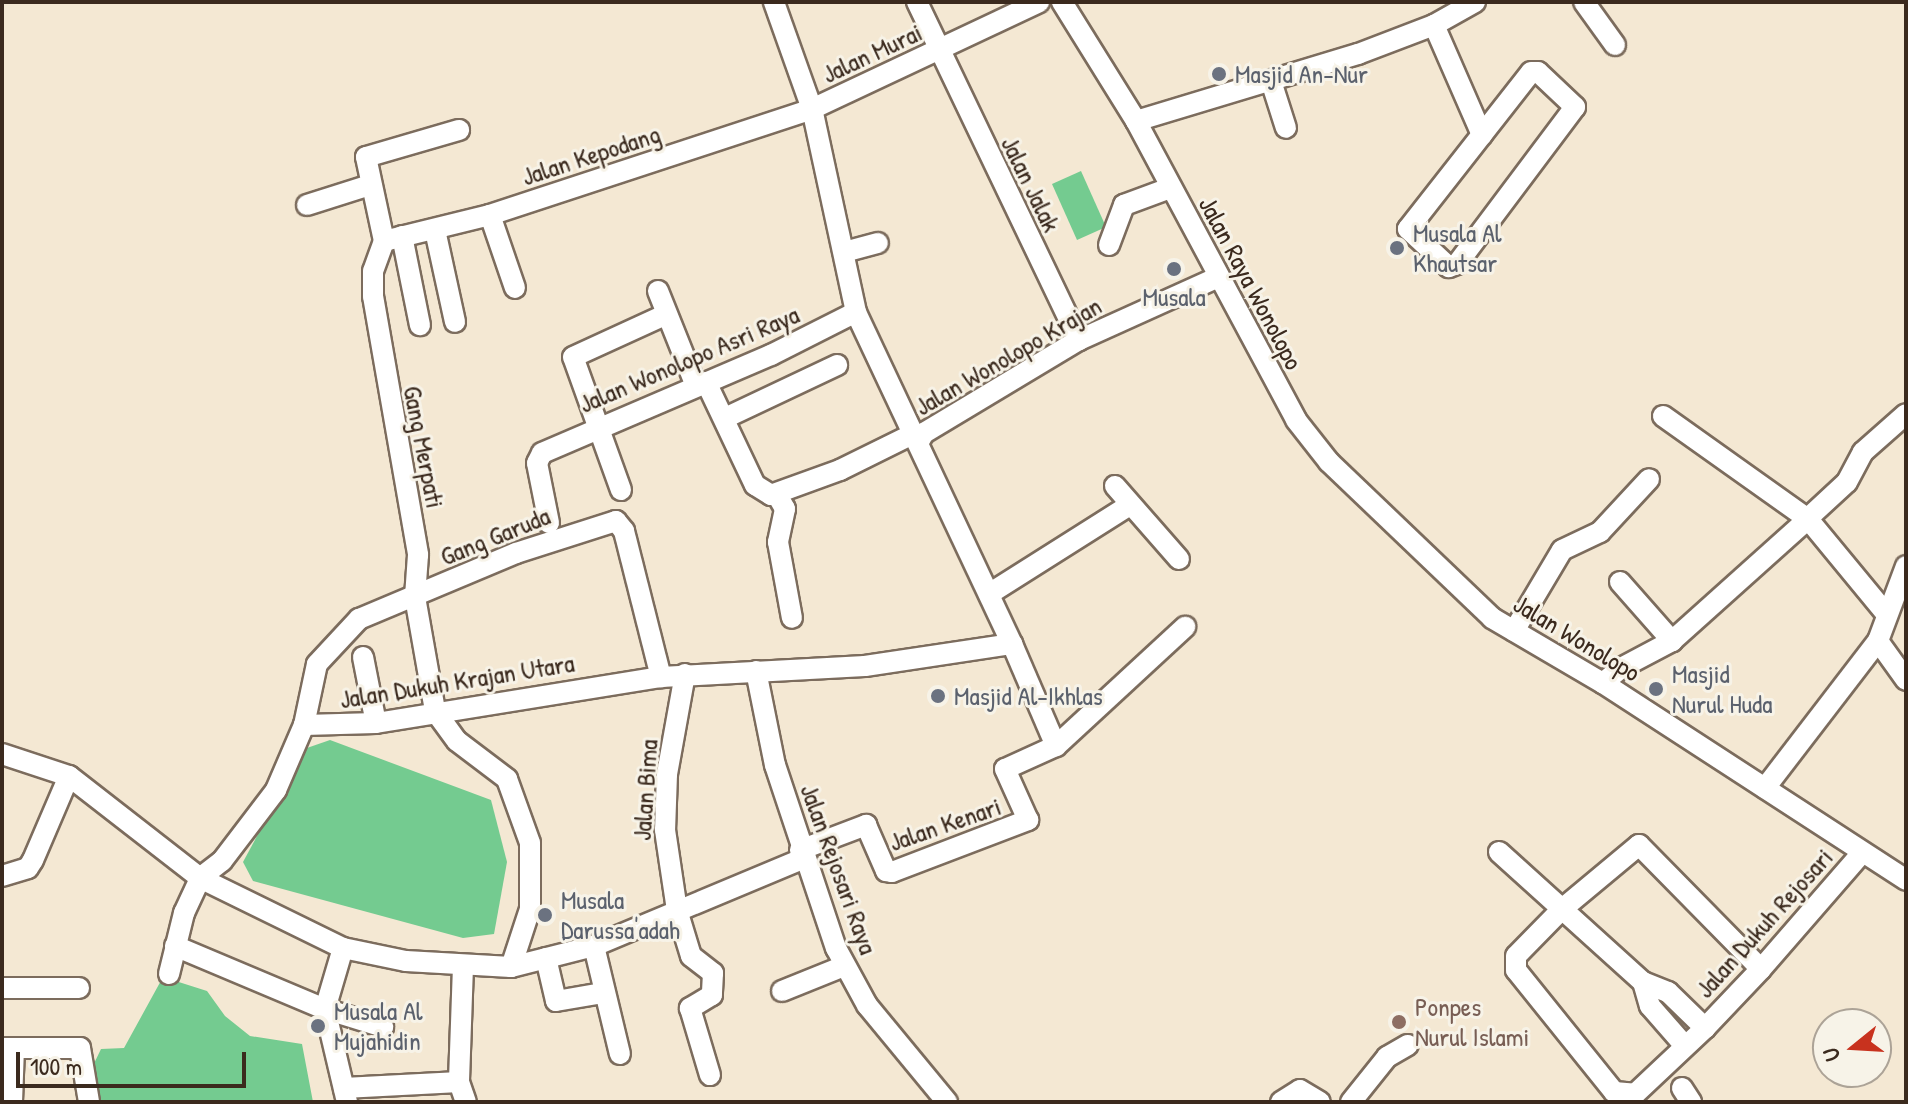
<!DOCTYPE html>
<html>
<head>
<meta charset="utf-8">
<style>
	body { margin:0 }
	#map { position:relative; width:1908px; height:1104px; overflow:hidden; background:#f4e8d3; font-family:"Patrick Hand",sans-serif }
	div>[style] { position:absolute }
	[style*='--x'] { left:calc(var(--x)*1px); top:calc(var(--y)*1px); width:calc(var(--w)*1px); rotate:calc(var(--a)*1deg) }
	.green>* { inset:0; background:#74cb90 }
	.roads { filter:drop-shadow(2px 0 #7c6c5d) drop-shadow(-2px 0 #7c6c5d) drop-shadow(0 2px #7c6c5d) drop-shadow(0 -2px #7c6c5d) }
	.minor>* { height:20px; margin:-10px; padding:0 10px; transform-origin:10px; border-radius:10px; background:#fff }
	.dots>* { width:22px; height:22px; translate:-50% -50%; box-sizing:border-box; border:4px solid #f7f3e8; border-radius:50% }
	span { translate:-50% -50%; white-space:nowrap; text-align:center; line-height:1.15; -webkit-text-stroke:6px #f7f3e8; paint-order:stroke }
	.street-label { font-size:26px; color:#3b2a1e }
	.worship-label { font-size:26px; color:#5b616d }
	.left { translate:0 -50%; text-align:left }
	.education-label { font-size:26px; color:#785e54 }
	.frame { position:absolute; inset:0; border:4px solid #3b2a1e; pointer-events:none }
	.north { position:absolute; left:1812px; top:1008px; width:80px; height:80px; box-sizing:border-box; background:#f7f3e8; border:2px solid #aca397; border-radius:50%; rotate:252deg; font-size:22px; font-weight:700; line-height:32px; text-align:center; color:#3b2a1e }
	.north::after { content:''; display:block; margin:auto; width:28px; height:36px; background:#c8321e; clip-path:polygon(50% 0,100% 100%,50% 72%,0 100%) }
	.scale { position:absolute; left:16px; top:1052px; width:230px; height:36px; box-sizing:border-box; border:4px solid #3b2a1e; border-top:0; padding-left:10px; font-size:24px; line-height:28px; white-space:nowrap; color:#3b2a1e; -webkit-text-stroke:6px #f7f3e8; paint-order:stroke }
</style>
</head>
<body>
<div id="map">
	<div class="green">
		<i style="clip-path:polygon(1081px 171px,1106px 227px,1077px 240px,1052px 184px)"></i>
		<i style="clip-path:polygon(330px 740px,491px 800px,507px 862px,494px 934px,463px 938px,253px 881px,243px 862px,304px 749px)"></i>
		<i style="clip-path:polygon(163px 977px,207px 991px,225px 1016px,250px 1036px,302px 1044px,313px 1102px,97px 1102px,88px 1076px,101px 1049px,124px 1048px)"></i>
	</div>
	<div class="roads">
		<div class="minor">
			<i style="--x:917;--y:2;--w:375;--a:64.4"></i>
			<i style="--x:1062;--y:2;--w:140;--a:58.1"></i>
			<i style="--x:1136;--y:121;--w:339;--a:61.8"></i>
			<i style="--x:1296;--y:420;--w:53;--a:51.8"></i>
			<i style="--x:1329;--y:462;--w:226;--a:43.7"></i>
			<i style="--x:1492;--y:618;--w:129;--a:30.4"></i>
			<i style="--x:1603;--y:683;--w:361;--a:33"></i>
			<i style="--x:1584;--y:2;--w:53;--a:54.2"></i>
			<i style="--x:1434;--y:25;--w:120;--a:66.4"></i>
			<i style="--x:1531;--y:72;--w:7;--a:0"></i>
			<i style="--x:1538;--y:72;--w:51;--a:43.4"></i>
			<i style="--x:1575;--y:107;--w:196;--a:126.9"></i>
			<i style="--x:1457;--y:264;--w:9;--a:159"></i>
			<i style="--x:1449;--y:267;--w:56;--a:-137.2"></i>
			<i style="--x:1408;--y:229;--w:199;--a:-51.9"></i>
			<i style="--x:1271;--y:81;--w:49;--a:72.3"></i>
			<i style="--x:1136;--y:121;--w:232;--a:-16.8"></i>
			<i style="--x:1358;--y:54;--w:81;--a:-20.9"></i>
			<i style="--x:1434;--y:25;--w:47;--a:-29.3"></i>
			<i style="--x:307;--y:205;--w:66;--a:-17.6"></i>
			<i style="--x:490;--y:215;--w:77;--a:71.1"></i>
			<i style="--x:435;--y:230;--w:94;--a:77.7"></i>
			<i style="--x:402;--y:236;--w:91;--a:78.6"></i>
			<i style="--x:384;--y:241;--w:32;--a:110"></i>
			<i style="--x:373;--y:271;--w:25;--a:90"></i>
			<i style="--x:373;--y:296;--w:263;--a:80.1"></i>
			<i style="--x:418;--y:555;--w:42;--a:94.1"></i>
			<i style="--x:415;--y:597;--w:116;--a:80"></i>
			<i style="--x:435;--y:711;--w:37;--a:54"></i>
			<i style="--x:457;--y:741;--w:63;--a:37.2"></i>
			<i style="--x:507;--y:779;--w:68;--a:70.2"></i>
			<i style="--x:530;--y:843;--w:66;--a:90"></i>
			<i style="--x:530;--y:909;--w:61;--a:108.1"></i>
			<i style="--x:384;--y:241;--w:109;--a:-13.8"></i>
			<i style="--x:490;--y:215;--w:339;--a:-18.2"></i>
			<i style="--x:812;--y:109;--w:251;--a:-25.2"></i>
			<i style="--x:384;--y:241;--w:86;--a:-102.1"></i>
			<i style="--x:366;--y:157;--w:97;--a:-16.2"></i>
			<i style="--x:1109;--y:245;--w:43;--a:-69.4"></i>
			<i style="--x:1124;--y:205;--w:49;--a:-20.3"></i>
			<i style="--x:844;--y:252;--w:35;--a:-15"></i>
			<i style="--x:658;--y:291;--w:102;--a:68.2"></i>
			<i style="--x:706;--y:382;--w:114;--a:64.6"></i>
			<i style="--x:755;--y:485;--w:19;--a:32"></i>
			<i style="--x:771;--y:495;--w:73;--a:-19.9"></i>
			<i style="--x:840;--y:470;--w:81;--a:-26.3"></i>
			<i style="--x:1663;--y:416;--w:178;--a:35.4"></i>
			<i style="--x:1808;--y:519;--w:124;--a:50.5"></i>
			<i style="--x:725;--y:418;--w:124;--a:-25.3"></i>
			<i style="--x:918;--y:443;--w:12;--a:-59"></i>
			<i style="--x:924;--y:433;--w:181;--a:-31"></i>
			<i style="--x:1079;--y:340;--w:150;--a:-24.3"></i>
			<i style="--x:1115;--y:486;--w:97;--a:48.8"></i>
			<i style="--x:621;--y:490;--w:141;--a:-109.8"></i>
			<i style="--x:573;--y:357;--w:103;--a:-24.6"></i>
			<i style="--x:777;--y:495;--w:16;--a:60"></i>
			<i style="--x:785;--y:509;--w:34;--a:102"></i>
			<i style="--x:778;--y:542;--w:77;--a:79.6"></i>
			<i style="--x:1807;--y:519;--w:54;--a:-42.8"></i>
			<i style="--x:1847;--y:482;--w:34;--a:-62"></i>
			<i style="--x:1863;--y:452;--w:57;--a:-41.5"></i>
			<i style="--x:549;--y:523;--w:61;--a:-101.3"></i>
			<i style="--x:537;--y:463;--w:11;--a:-63"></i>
			<i style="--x:542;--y:453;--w:249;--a:-23.2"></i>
			<i style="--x:771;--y:355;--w:95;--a:-26.8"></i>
			<i style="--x:1620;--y:582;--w:79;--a:48.6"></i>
			<i style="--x:989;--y:594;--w:167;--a:-32.3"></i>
			<i style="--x:1514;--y:631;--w:94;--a:-59.3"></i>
			<i style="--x:1562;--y:550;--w:42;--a:-25.3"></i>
			<i style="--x:1600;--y:532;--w:72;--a:-47.2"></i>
			<i style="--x:1878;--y:641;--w:48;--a:54.3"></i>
			<i style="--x:363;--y:657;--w:67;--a:78.9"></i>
			<i style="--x:756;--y:671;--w:96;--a:78.6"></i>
			<i style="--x:775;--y:765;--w:193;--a:71.6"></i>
			<i style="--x:836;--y:948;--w:65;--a:61.5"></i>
			<i style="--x:867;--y:1005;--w:126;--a:50.5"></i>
			<i style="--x:685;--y:674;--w:102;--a:100.2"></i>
			<i style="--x:667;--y:774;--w:56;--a:92"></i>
			<i style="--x:665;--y:830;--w:81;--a:81.5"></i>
			<i style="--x:677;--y:910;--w:48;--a:73.1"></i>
			<i style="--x:691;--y:956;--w:28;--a:38"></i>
			<i style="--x:713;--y:973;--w:22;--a:93"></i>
			<i style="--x:712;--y:995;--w:26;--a:149"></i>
			<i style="--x:690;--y:1008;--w:70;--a:73.4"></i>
			<i style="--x:1603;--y:683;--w:23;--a:-40"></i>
			<i style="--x:1621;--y:668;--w:58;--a:-27.9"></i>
			<i style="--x:1672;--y:641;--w:183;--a:-41.9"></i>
			<i style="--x:304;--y:725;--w:72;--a:-1.6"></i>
			<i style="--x:376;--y:723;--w:289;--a:-9.2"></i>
			<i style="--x:661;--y:677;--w:204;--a:-3.1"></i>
			<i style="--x:865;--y:666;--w:149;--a:-8.5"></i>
			<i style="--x:1012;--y:644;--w:367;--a:-115.2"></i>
			<i style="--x:856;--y:312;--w:208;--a:-102.2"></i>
			<i style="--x:812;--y:109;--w:114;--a:-109.6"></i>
			<i style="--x:1056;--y:746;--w:176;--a:-42.7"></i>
			<i style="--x:2;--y:754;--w:71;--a:18.2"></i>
			<i style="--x:69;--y:776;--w:166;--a:37.9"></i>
			<i style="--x:200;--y:878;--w:159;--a:26.1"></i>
			<i style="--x:343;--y:948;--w:64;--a:11.7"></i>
			<i style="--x:406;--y:961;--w:105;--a:3.3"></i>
			<i style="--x:511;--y:967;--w:86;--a:-14.2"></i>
			<i style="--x:594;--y:946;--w:225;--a:-22.7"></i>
			<i style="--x:1765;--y:788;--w:185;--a:-52.5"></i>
			<i style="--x:1878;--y:641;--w:80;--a:-69.5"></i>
			<i style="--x:800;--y:850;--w:71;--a:-20.7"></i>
			<i style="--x:866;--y:825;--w:50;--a:66.5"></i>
			<i style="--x:886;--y:871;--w:6;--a:9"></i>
			<i style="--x:892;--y:872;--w:146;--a:-20.9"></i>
			<i style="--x:1028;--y:820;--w:56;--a:-114.3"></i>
			<i style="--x:1005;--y:769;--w:56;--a:-24.3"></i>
			<i style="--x:1056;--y:746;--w:111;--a:-113.3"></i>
			<i style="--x:1499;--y:852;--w:194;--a:42.1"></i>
			<i style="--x:1643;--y:982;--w:27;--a:22"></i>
			<i style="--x:1668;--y:992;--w:52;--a:44.2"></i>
			<i style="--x:2;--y:876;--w:27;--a:-17"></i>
			<i style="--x:28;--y:868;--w:9;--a:-58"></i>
			<i style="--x:33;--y:860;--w:91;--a:-66.8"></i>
			<i style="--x:175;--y:946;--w:163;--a:22.8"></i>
			<i style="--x:325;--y:1009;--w:61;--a:17.2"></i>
			<i style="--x:594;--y:946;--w:111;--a:76.5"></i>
			<i style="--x:343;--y:948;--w:64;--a:106.4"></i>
			<i style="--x:325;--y:1009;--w:96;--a:76.7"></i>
			<i style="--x:546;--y:958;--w:44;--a:76.9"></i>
			<i style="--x:556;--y:1001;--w:48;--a:-9.7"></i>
			<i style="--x:463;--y:966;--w:116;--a:92"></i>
			<i style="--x:459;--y:1082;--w:21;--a:71"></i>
			<i style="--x:1761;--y:969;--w:174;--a:-134.5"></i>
			<i style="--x:1639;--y:845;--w:102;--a:140.2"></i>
			<i style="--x:1561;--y:910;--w:64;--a:134.4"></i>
			<i style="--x:1516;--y:956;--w:14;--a:90"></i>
			<i style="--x:1516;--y:970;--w:156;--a:51.2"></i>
			<i style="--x:1614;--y:1092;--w:21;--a:5"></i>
			<i style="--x:1635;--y:1094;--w:96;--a:-43.3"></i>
			<i style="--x:1705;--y:1028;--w:81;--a:-46.5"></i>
			<i style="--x:1761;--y:969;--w:154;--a:-49"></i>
			<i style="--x:169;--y:974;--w:63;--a:-76.2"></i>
			<i style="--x:184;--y:913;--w:38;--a:-65"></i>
			<i style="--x:200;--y:878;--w:28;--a:-38"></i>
			<i style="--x:222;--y:861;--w:89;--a:-52.7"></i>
			<i style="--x:276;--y:790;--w:71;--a:-66.7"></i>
			<i style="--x:304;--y:725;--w:62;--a:-78"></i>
			<i style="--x:317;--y:664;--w:62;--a:-47"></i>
			<i style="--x:359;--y:619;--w:170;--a:-22.8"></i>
			<i style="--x:516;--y:553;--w:105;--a:-17.7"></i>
			<i style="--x:616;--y:521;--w:13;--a:51"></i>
			<i style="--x:624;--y:531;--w:151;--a:75.8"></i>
			<i style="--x:1643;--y:982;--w:25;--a:74"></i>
			<i style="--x:1650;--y:1006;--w:53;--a:48.8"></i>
			<i style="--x:2;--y:988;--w:77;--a:0"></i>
			<i style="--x:782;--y:991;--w:67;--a:-22"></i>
			<i style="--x:2;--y:1048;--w:78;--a:0"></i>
			<i style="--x:80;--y:1048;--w:55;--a:80.5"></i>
			<i style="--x:344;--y:1088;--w:115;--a:-3"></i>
			<i style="--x:1682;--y:1088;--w:17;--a:57"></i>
			<i style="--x:12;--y:1102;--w:54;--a:-87.9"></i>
			<i style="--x:1281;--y:1102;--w:22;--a:-32"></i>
			<i style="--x:1300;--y:1090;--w:23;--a:31"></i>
			<i style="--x:1351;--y:1102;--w:58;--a:-51.3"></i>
			<i style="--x:1387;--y:1057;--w:24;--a:-30"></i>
		</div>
	</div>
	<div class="dots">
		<i style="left:1219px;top:74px;background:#6b7280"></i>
		<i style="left:1397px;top:248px;background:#6b7280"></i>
		<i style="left:1174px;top:269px;background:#6b7280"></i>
		<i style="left:1656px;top:689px;background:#6b7280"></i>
		<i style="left:938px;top:696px;background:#6b7280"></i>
		<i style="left:545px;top:915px;background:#6b7280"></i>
		<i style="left:1399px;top:1022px;background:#8d6e63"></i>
		<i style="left:318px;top:1026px;background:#6b7280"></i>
	</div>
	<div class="street-label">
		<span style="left:872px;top:53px;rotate:-25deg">Jalan Murai</span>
		<span style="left:591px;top:155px;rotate:-18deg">Jalan Kepodang</span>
		<span style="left:1031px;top:184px;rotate:64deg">Jalan Jalak</span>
		<span style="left:1251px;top:283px;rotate:62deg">Jalan Raya Wonolopo</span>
		<span style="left:1008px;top:356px;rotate:-30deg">Jalan Wonolopo Krajan</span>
		<span style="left:689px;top:359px;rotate:-23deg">Jalan Wonolopo Asri Raya</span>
		<span style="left:424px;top:447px;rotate:79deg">Gang Merpati</span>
		<span style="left:495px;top:536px;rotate:-22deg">Gang Garuda</span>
		<span style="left:1577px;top:638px;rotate:31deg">Jalan Wonolopo</span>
		<span style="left:457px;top:681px;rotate:-9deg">Jalan Dukuh Krajan Utara</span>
		<span style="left:645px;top:790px;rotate:-86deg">Jalan Bima</span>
		<span style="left:945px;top:824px;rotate:-19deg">Jalan Kenari</span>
		<span style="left:839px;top:869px;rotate:70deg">Jalan Rejosari Raya</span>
		<span style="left:1764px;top:923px;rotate:-48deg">Jalan Dukuh Rejosari</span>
	</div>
	<div class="worship-label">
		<span class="left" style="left:1235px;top:74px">Masjid An-Nur</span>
		<span class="left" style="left:1413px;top:248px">Musala Al<br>Khautsar</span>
		<span style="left:1174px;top:297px">Musala</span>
		<span class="left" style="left:1672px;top:689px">Masjid<br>Nurul Huda</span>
		<span class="left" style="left:954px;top:696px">Masjid Al-Ikhlas</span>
		<span class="left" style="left:561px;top:915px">Musala<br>Darussa'adah</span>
		<span class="left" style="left:334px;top:1026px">Musala Al<br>Mujahidin</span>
	</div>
	<div class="education-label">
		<span class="left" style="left:1415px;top:1022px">Ponpes<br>Nurul Islami</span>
	</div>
	<div class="frame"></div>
	<div class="north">U</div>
	<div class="scale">100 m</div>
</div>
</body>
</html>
